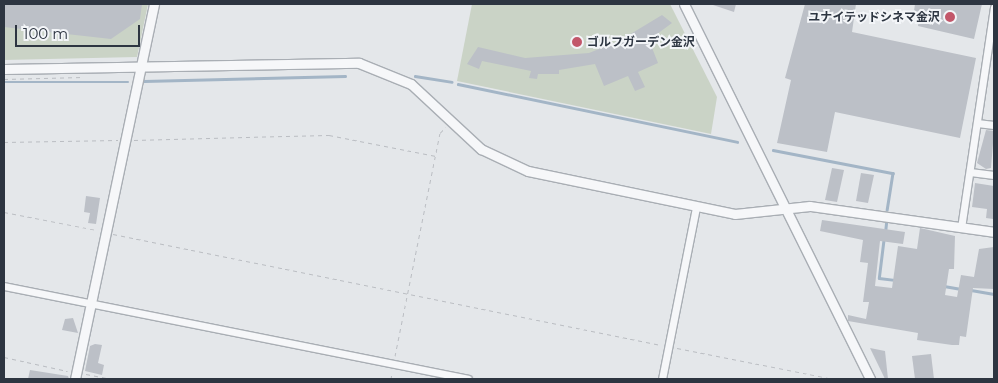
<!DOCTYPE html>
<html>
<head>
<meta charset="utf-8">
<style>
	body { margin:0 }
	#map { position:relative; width:998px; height:383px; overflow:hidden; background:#e4e7ea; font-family:Montserrat,"Noto Sans JP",sans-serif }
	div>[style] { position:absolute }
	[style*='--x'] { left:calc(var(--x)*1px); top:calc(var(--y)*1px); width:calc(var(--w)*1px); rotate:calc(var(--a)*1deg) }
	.green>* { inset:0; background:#cad3c6 }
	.stream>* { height:2.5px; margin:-1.25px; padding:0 1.25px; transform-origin:1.25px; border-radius:1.25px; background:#a3b5c6 }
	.building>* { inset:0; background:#bcc0c7 }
	.path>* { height:1px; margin-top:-0.5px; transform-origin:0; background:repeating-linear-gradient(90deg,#babdc2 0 4px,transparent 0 8px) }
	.roads { filter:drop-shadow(1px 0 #a9aeb4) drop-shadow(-1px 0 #a9aeb4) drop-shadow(0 1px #a9aeb4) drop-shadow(0 -1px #a9aeb4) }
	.minor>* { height:7px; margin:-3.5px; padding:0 3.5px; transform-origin:3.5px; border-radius:3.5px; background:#f6f7f9 }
	.tertiary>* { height:9px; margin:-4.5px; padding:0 4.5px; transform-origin:4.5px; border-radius:4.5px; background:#f6f7f9 }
	.dots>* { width:14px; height:14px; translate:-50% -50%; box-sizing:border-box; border:2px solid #f3f5f8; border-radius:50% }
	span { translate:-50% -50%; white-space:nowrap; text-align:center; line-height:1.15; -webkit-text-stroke:4px #f3f5f8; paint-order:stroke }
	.poi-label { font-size:12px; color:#2d3541; font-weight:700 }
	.right { translate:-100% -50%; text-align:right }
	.left { translate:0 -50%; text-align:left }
	.frame { position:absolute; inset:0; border:5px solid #2d3541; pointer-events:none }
	.scale { position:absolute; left:15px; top:25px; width:125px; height:22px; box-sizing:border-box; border:2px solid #2d3541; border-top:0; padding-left:6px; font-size:15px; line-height:18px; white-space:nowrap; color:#2d3541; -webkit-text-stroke:4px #f3f5f8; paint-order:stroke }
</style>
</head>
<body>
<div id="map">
	<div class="green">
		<i style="clip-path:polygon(4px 4px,148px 4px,137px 57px,4px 60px)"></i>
		<i style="clip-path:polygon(472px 4px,670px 4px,717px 97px,711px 134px,457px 81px)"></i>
	</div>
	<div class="stream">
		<i style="--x:415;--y:76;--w:37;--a:9"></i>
		<i style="--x:144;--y:81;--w:201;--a:-1.4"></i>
		<i style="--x:4;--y:82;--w:124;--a:0"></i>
		<i style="--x:458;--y:84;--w:285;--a:11.7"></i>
		<i style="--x:773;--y:150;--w:122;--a:10.9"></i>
		<i style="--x:893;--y:173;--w:37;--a:99"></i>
		<i style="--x:885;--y:233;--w:10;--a:-84"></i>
		<i style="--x:884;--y:240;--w:38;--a:97"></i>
		<i style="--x:879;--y:278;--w:17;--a:7"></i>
		<i style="--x:944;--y:286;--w:17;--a:10"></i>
		<i style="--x:971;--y:290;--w:23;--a:10"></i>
	</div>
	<div class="building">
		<i style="clip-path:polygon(4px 4px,142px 4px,140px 19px,111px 39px,4px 27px)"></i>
		<i style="clip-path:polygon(710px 4px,736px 4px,734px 12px)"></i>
		<i style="clip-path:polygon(805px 4px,856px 4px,852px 32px,976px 58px,960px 138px,835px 112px,827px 152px,777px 143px,791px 80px,785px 78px)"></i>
		<i style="clip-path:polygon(915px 4px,982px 4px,974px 39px,918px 26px,920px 12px,914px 11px)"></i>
		<i style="clip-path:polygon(662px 15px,672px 23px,649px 40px,658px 63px,638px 72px,645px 87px,635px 91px,628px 76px,604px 86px,595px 64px,559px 70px,559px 74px,538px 74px,537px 79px,529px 78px,531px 71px,482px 61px,479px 69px,467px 64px,478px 47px,525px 58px,589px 53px,619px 41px)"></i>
		<i style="clip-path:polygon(986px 130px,994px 131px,991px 168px,986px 169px,977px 163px)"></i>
		<i style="clip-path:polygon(832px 168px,844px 170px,837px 202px,825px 200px)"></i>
		<i style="clip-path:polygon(861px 173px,874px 175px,868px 203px,856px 201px)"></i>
		<i style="clip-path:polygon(975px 183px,994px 186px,993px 219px,986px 218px,987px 209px,972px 207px)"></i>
		<i style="clip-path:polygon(86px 196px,100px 198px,96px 224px,88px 223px,90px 213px,84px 212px)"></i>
		<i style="clip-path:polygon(822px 220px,905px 232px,903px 244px,880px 241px,875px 286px,892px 288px,898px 246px,917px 249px,920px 228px,955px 236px,954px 269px,949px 269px,945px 295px,957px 297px,961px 275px,974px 277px,979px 249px,994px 247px,994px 289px,973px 288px,966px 337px,960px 336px,959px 345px,952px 345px,917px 340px,918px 333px,848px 321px,848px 315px,866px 319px,869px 302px,863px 302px,868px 263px,860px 262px,863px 240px,820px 231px)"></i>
		<i style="clip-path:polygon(73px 318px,78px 333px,62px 330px,65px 319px)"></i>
		<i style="clip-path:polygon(95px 344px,102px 345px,98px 363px,104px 365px,102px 375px,85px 371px,90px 346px)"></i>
		<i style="clip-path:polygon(870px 348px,885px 351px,888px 379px,885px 379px)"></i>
		<i style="clip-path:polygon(931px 354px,934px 379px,915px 379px,912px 356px)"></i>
		<i style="clip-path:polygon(30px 370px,68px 376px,69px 379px,28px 379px)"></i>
	</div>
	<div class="path">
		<i style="--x:4;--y:79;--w:79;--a:-1.5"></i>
		<i style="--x:134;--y:140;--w:195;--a:-1.5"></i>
		<i style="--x:329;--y:135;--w:109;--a:11.1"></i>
		<i style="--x:4;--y:142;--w:114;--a:-1"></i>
		<i style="--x:4;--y:212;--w:95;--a:11"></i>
		<i style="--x:113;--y:234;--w:559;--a:11.45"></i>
		<i style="--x:677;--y:348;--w:159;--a:11.2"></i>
		<i style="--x:395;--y:356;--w:227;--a:-78.6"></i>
		<i style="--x:440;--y:133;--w:8;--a:-45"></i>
		<i style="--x:4;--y:357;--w:65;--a:12.5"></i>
		<i style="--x:86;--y:374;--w:26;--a:11"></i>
		<i style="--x:391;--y:379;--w:6;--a:-81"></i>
	</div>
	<div class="roads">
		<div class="minor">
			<i style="--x:977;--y:123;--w:17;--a:7"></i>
			<i style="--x:970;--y:172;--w:24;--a:7"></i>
			<i style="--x:961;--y:228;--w:223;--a:-81.5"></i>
			<i style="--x:4;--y:286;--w:473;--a:11.3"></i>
			<i style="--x:662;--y:379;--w:175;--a:-78.8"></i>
		</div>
		<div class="tertiary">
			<i style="--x:684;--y:4;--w:419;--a:63.6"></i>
			<i style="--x:4;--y:69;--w:355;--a:-1"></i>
			<i style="--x:359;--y:63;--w:56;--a:22"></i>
			<i style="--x:411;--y:84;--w:96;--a:42.9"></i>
			<i style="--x:481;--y:149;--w:52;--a:25.1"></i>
			<i style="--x:528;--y:171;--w:211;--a:11.7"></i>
			<i style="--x:735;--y:214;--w:75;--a:-6.1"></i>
			<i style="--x:810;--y:206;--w:186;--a:8"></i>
			<i style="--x:75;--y:379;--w:383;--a:-78.1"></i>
		</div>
	</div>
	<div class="dots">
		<i style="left:950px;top:17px;background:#c2576a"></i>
		<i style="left:577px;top:42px;background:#c2576a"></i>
	</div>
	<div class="poi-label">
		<span class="right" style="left:940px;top:17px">ユナイテッドシネマ金沢</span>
		<span class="left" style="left:587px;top:42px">ゴルフガーデン金沢</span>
	</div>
	<div class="frame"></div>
	<div class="scale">100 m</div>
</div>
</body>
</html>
